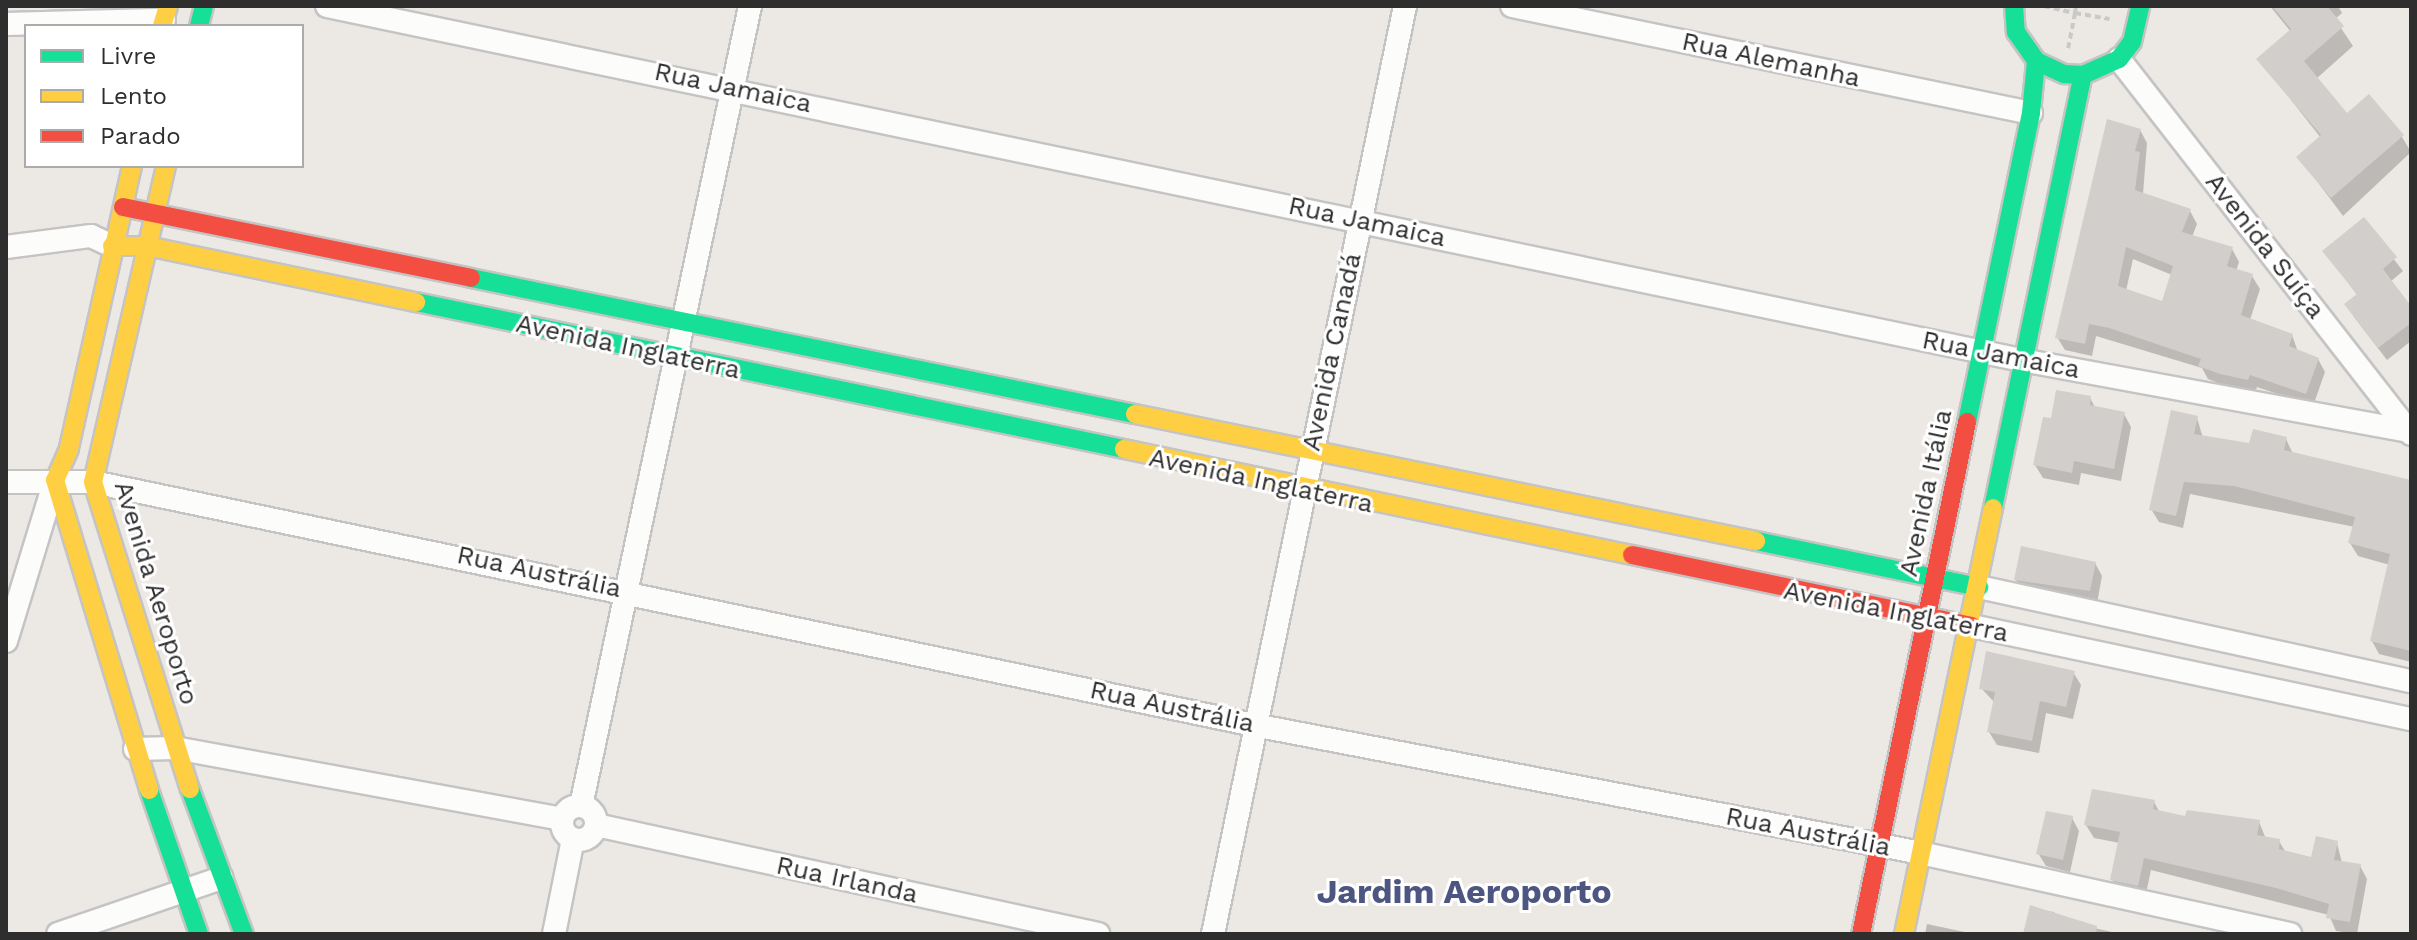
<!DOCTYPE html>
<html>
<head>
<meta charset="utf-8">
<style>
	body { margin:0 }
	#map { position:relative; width:2417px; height:940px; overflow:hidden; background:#ece8e4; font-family:"Work Sans",sans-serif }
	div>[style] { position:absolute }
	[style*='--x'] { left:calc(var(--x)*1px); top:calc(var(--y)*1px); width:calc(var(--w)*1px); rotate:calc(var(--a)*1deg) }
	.shadow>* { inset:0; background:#0003 }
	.building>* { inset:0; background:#d1cecb }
	.path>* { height:4px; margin-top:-2px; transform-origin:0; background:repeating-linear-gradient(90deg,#c9c9c8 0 6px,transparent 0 10px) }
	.roads { filter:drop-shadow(2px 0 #c5c4c5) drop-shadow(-2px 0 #c5c4c5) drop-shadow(0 2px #c5c4c5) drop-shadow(0 -2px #c5c4c5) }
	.street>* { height:22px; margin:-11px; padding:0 11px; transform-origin:11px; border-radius:11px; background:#fcfcfb }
	.street>.ring { margin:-11px; padding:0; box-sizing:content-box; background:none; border:22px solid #fcfcfb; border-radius:50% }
	.fast>* { height:18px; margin:-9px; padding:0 9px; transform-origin:9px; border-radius:9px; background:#16e098 }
	.slow>* { height:18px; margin:-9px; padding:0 9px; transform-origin:9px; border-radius:9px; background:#ffcf43 }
	.jam>* { height:18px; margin:-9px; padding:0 9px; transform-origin:9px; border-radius:9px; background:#f24e42 }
	span { translate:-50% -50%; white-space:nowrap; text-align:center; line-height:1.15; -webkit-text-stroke:6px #fff; paint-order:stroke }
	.street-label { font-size:26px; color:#2e2e2e }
	.district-label { font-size:34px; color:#4d5680; font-weight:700 }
	.frame { position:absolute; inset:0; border:8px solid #2e2e2e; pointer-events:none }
	.legend { position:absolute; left:24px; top:24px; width:280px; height:144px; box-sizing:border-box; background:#fff; border:2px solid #ababab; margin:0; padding:10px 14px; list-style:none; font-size:24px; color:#2e2e2e }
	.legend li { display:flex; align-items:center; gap:16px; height:40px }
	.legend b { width:40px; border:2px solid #ababab }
</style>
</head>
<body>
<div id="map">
	<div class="shadow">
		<i style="clip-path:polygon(2270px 6px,2338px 6px,2342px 13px,2335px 19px,2353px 46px,2316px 79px,2347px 116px,2402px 137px,2411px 152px,2343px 216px,2299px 157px,2321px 138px,2259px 59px,2291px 32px)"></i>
		<i style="clip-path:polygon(evenodd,2140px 130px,2147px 143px,2143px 194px,2190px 211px,2197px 224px,2192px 237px,2232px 249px,2239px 262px,2236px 271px,2252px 276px,2260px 289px,2250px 320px,2292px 335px,2298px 352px,2318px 359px,2325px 372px,2313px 406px,2257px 387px,2255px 392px,2229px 387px,2208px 379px,2202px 368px,2096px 336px,2092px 356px,2065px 350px,2057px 337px,2140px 130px,2133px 259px,2172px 275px,2163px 303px,2126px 291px,2133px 259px)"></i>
		<i style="clip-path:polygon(2363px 220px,2403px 271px,2390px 282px,2411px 309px,2411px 341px,2387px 360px,2354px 317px,2358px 296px,2325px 252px)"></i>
		<i style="clip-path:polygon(2090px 398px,2096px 409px,2124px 414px,2131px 427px,2121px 481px,2081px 473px,2079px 485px,2043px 478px,2035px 465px)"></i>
		<i style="clip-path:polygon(2197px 418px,2203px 438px,2251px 445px,2286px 439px,2293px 454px,2411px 482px,2411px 662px,2379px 654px,2372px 641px,2390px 565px,2358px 556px,2350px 543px,2355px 527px,2190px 494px,2183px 528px,2159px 522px,2151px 509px)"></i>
		<i style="clip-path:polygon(2095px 563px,2102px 576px,2097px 603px,2024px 593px,2016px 580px)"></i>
		<i style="clip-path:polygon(2073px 672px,2081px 685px,2073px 719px,2046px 713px,2039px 753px,1997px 745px,1989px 732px,1995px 703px,1981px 688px)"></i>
		<i style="clip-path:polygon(2154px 802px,2160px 813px,2187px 819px,2259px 822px,2266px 839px,2279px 841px,2286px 853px,2313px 859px,2337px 843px,2342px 863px,2360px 866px,2367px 879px,2357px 934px,2336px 931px,2329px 915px,2151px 870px,2145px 898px,2119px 892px,2112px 879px,2120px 843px,2094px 838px,2086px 825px)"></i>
		<i style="clip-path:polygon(2072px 818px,2079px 831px,2070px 872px,2046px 866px,2038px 853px)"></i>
		<i style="clip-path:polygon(2031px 908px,2054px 912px,2058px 920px,2121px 934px,2026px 934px)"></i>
		<i style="clip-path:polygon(1927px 924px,1974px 934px,1925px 934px)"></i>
	</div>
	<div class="building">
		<i style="clip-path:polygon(2272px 6px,2327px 6px,2344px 26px,2304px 61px,2347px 113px,2369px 94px,2404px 135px,2331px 198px,2296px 157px,2321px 135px,2256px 59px,2291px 29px)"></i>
		<i style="clip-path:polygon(evenodd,2107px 119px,2141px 129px,2135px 151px,2140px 152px,2135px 190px,2191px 209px,2182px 232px,2233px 247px,2227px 266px,2253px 274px,2241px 315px,2293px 334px,2289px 346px,2319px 358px,2306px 394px,2250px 375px,2248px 380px,2220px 374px,2198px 366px,2201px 359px,2109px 328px,2089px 324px,2085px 344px,2055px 338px,2107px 119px,2126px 247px,2173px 266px,2162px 301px,2118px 286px,2126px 247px)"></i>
		<i style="clip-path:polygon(2364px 217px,2397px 257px,2383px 269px,2411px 306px,2411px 323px,2378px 348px,2344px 304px,2357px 294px,2322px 251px)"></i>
		<i style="clip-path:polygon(2056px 390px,2091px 396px,2090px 405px,2125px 412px,2114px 469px,2074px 461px,2072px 473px,2033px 465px,2043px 417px,2051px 418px)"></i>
		<i style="clip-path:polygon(2171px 410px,2198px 416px,2194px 434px,2249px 443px,2253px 429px,2287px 437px,2284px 450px,2411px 480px,2411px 651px,2370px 641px,2390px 554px,2348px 543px,2355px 517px,2234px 486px,2184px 482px,2176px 516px,2149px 510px)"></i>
		<i style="clip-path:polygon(2021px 546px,2096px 562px,2090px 591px,2014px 580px)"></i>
		<i style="clip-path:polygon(1986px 651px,2075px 671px,2066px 707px,2040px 701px,2032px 741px,1987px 732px,1995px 692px,1979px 689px)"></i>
		<i style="clip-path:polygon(2092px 789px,2155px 800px,2153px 809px,2185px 816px,2187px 810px,2260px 820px,2257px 835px,2280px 839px,2279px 849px,2311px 857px,2316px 836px,2338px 841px,2334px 860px,2361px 864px,2350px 922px,2326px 918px,2329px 904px,2276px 888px,2144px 858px,2138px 886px,2110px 880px,2120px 832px,2084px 825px)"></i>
		<i style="clip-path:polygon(2046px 811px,2073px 816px,2063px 860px,2036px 854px)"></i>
		<i style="clip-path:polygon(2030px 905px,2097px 926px,2096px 934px,2023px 934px)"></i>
	</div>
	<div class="path">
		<i style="--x:2044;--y:6;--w:32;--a:13"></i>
		<i style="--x:2075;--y:13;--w:36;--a:101"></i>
		<i style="--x:2076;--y:6;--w:7;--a:98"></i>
		<i style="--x:2075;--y:13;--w:35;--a:10"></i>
	</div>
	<div class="roads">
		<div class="street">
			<i style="--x:327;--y:6;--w:1737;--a:11.8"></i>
			<i style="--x:2027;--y:361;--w:388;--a:10.4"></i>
			<i style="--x:1512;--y:6;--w:530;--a:11.65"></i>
			<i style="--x:6;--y:24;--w:158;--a:-1.5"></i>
			<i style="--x:2119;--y:59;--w:475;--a:52.1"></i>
			<i style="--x:6;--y:247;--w:86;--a:-7.4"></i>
			<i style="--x:91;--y:236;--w:23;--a:25"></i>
			<i style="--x:6;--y:482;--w:87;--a:0"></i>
			<i style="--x:93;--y:482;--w:1186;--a:11.82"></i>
			<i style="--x:1254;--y:725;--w:679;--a:10.86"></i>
			<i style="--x:1921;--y:853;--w:378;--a:12.4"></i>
			<i style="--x:1979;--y:587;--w:442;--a:12.3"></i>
			<i style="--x:1972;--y:626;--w:449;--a:12"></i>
			<i style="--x:6;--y:641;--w:167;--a:-73"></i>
			<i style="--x:135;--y:749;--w:40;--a:-1.4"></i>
			<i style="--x:175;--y:748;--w:393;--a:10.4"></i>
			<i style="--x:581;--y:806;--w:818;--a:-78.07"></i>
			<i class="ring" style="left:562px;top:806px;width:12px;height:12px"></i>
			<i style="--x:596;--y:825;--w:514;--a:12.25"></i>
			<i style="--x:58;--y:934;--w:173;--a:-18.9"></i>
			<i style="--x:554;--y:934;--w:97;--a:-78.7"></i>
			<i style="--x:1213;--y:934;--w:948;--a:-78.31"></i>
		</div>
		<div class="fast">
			<i style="--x:2014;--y:6;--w:26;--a:86"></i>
			<i style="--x:2016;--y:32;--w:35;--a:55"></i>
			<i style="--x:2036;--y:61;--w:31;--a:25"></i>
			<i style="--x:2064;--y:74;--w:19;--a:3"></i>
			<i style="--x:2083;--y:75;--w:39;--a:-24"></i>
			<i style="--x:2119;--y:59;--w:21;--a:-53"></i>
			<i style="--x:2132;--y:42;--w:37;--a:-77"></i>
			<i style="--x:199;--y:26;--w:21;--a:-76"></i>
			<i style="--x:471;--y:278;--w:678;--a:11.58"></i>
			<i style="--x:416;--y:302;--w:723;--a:11.73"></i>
			<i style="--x:1967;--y:422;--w:316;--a:-78.3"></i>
			<i style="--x:2031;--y:113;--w:52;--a:-84.5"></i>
			<i style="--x:1993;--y:508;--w:442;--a:-78.3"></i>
			<i style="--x:1756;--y:541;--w:228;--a:11.7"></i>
			<i style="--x:190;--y:789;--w:155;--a:69.6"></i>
			<i style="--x:149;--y:790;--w:152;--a:70.9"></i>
		</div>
		<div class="slow">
			<i style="--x:162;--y:26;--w:21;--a:-73"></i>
			<i style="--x:132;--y:166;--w:290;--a:102.6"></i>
			<i style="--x:69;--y:449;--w:34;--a:114"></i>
			<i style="--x:55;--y:480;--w:324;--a:73.1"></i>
			<i style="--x:166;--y:166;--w:324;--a:103"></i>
			<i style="--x:93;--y:482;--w:322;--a:72.5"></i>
			<i style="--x:112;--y:246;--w:35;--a:0"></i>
			<i style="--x:147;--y:246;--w:275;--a:11.8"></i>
			<i style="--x:1135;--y:414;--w:634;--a:11.56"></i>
			<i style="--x:1124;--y:449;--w:519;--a:11.79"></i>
			<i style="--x:1904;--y:934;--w:435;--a:-78.2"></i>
		</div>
		<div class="jam">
			<i style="--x:123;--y:207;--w:355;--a:11.5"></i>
			<i style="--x:1632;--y:555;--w:347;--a:11.8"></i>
			<i style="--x:1861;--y:934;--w:523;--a:-78.3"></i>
		</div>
	</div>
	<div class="street-label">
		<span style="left:1771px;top:60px;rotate:12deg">Rua Alemanha</span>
		<span style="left:733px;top:88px;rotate:12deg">Rua Jamaica</span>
		<span style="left:1367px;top:222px;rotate:12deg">Rua Jamaica</span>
		<span style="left:2265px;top:246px;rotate:52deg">Avenida Suíça</span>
		<span style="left:628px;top:347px;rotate:12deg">Avenida Inglaterra</span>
		<span style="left:1332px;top:352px;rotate:-78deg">Avenida Canadá</span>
		<span style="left:2001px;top:355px;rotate:11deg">Rua Jamaica</span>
		<span style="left:1261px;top:481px;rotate:12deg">Avenida Inglaterra</span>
		<span style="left:1926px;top:493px;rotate:-78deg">Avenida Itália</span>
		<span style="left:539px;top:572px;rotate:12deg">Rua Austrália</span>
		<span style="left:156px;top:593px;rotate:73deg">Avenida Aeroporto</span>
		<span style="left:1896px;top:612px;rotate:11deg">Avenida Inglaterra</span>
		<span style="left:1172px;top:707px;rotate:12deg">Rua Austrália</span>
		<span style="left:1808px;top:832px;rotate:11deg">Rua Austrália</span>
		<span style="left:847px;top:880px;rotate:12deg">Rua Irlanda</span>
	</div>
	<div class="district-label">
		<span style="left:1464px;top:892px">Jardim Aeroporto</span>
	</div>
	<div class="frame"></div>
	<ul class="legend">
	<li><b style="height:10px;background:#16e098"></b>Livre</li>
	<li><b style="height:10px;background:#ffcf43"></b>Lento</li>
	<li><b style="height:10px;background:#f24e42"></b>Parado</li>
	</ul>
</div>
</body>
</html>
